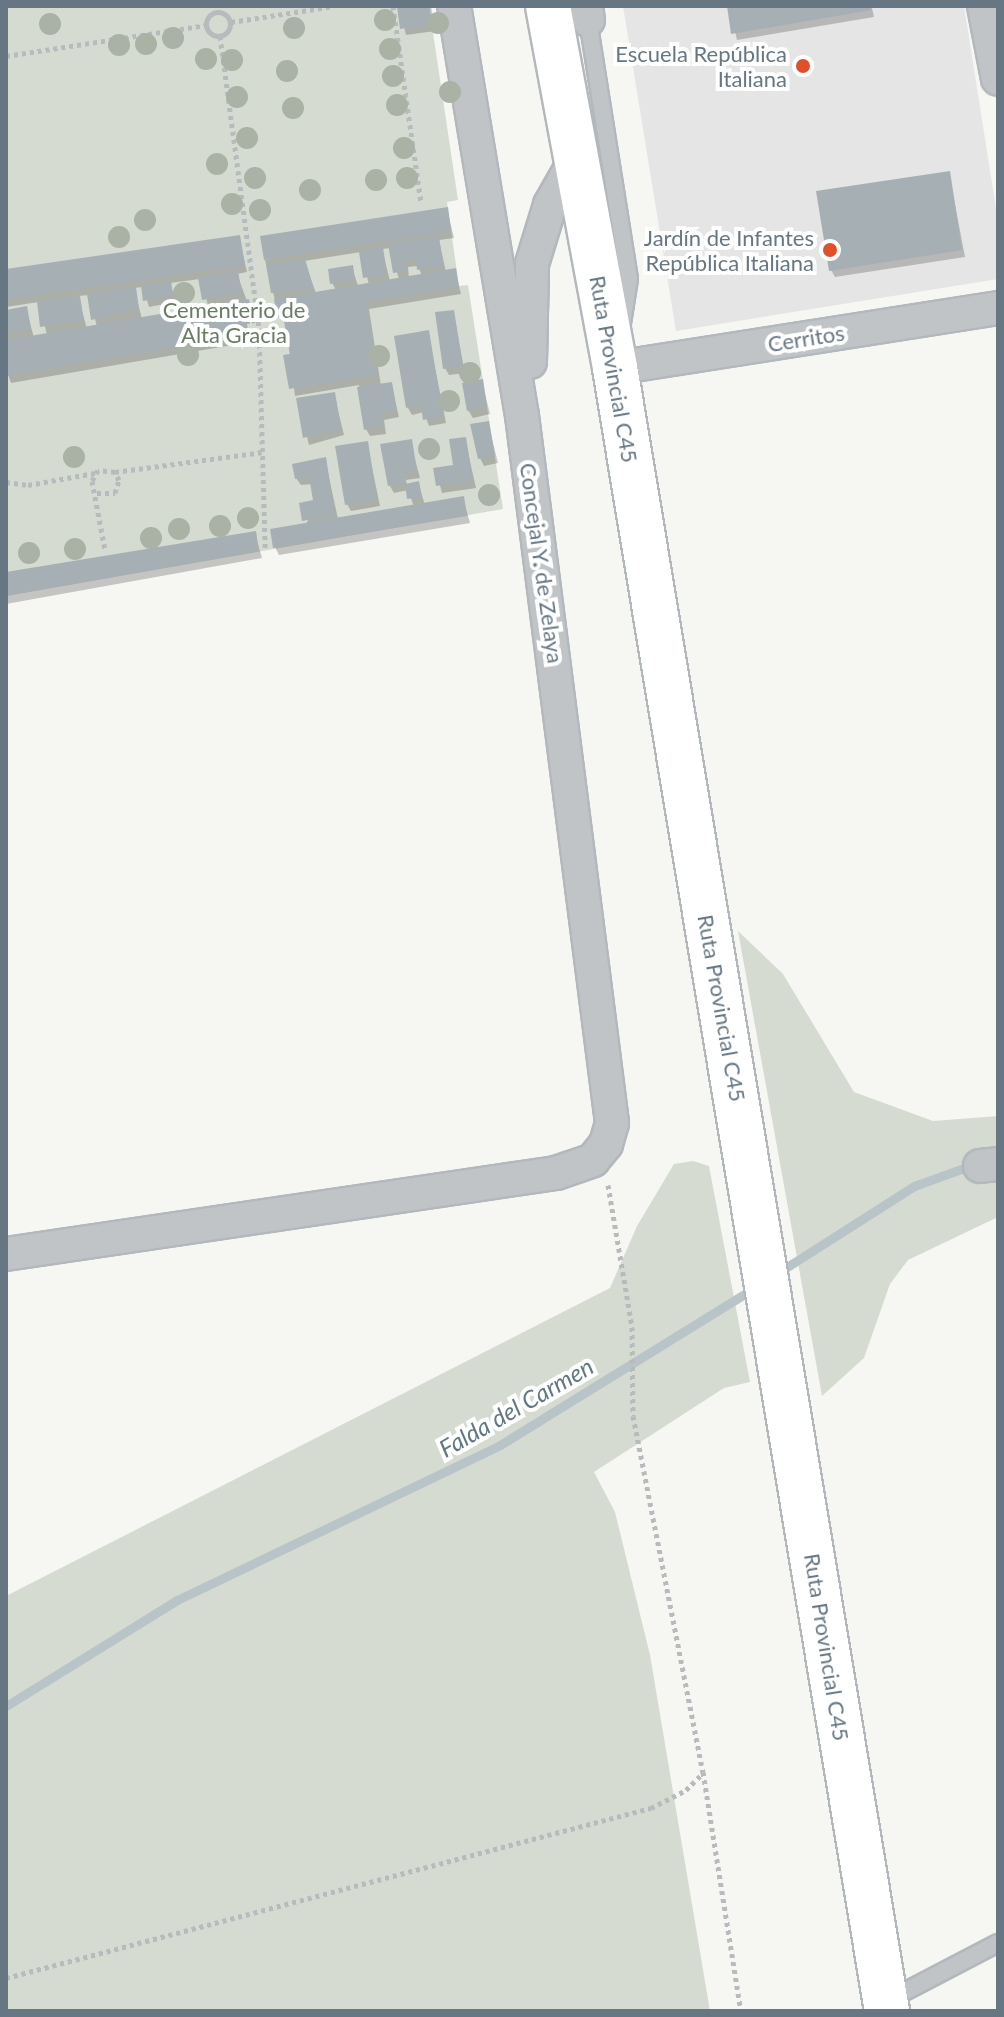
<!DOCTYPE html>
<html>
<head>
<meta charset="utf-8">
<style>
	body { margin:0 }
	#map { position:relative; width:1004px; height:2017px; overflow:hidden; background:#f6f6f3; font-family:Lato,sans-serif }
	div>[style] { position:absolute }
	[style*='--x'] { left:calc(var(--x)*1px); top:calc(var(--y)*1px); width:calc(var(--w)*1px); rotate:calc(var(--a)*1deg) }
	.built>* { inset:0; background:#e4e5e4 }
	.green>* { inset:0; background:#d6dbd2 }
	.shadow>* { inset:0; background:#0003 }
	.stream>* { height:9px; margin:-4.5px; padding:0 4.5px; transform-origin:4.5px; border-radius:4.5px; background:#b8c4c8 }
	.building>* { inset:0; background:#a6afb4 }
	.path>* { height:5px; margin-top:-2.5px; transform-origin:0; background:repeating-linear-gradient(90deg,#b8bbbd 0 4px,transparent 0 8px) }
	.path>.ring { margin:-2.5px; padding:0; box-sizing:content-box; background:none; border:5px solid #b8bbbd; border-radius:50% }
	.roads { filter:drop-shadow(2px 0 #b2b8bc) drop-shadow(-2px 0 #b2b8bc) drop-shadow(0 2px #b2b8bc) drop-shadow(0 -2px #b2b8bc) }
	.service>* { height:16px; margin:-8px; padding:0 8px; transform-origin:8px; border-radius:8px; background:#c0c4c7 }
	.minor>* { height:32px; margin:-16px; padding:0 16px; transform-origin:16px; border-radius:16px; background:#c0c4c7 }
	.secondary>* { height:44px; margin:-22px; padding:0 22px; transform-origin:22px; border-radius:22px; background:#fff }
	.trees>* { width:22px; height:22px; margin:-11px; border-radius:50%; background:#a9b2a5 }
	.dots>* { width:22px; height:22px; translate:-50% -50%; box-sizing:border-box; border:4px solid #fff; border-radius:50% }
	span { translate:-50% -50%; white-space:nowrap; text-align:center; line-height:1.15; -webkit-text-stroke:8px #fff; paint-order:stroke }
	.poi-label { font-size:22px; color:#667783 }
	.right { translate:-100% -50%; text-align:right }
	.park-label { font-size:22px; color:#6a7b65 }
	.street-label { font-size:22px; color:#667783 }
	.water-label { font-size:24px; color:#62787f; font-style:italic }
	.frame { position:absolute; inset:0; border:8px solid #667783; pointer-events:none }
</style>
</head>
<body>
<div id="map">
	<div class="built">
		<i style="clip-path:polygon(623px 6px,964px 6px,998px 221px,998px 279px,676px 331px)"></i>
	</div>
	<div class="green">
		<i style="clip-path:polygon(6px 6px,429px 6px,458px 200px,447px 202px,459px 286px,468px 285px,503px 509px,6px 596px)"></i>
		<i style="clip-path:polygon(738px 931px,783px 974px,854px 1092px,933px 1121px,998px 1116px,998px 1217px,908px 1260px,890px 1284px,864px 1358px,822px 1396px)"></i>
		<i style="clip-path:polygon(693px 1161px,709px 1166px,750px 1382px,724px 1388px,594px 1472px,615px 1512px,650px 1655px,710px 2011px,6px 2011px,6px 1596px,610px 1288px,637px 1226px,674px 1164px)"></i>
	</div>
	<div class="shadow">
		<i style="clip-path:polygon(399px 6px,431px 6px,435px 31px,406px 35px)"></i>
		<i style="clip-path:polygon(729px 6px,882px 6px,872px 8px,874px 17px,737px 40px)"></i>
		<i style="clip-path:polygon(949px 173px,965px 257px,835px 277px,831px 270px)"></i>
		<i style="clip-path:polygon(evenodd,447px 209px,454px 238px,439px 240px,446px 272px,455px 270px,461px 294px,369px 309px,381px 386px,391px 384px,399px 417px,384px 420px,386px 434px,370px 436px,366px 429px,359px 385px,295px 396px,286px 323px,279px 316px,265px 260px,447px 209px,391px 248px,399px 280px,390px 281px,382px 249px,391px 248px,447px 209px,361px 252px,369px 285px,358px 286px,352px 267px,332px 283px,336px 290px,316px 293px,304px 261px,361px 252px,447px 209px,418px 266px,422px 276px,409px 278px,408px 267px,418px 266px)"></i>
		<i style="clip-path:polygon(evenodd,239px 237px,247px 272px,237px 274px,255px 323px,247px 324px,250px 342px,11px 383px,6px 368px,6px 312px,26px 308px,34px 338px,47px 335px,39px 302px,6px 307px,6px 271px,239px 237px,200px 279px,209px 308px,142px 319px,134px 288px,143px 287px,149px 307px,176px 302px,170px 283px,200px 279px,239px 237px,89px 295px,97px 327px,87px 329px,78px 296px,89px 295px)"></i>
		<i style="clip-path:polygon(453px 312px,465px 373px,449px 375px,445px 368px)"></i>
		<i style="clip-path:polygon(428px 332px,446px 423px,429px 426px,424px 412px,412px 415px,408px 408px)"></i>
		<i style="clip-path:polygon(482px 382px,490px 414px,473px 418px,468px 410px)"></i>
		<i style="clip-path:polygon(334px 394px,344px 435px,309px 445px,298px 400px)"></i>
		<i style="clip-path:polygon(488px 423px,498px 463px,484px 466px,480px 458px)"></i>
		<i style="clip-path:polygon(465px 439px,476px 488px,442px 493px,436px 470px,456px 466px)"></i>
		<i style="clip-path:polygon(410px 441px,420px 478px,406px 480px,407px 485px,418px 483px,425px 505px,463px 498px,470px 523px,279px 555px,275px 547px,306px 525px,315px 502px,312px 484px,301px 485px,296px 478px,325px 459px,338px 519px,414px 507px,408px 490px,394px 493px,390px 486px)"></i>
		<i style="clip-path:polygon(367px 443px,380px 506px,351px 511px,347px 504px)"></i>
		<i style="clip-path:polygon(255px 534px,262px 558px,6px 604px,6px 574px)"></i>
	</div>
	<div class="stream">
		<i style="--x:776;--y:1274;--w:164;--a:-32.5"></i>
		<i style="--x:914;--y:1186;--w:62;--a:-19.9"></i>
		<i style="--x:6;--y:1706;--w:201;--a:-31.8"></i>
		<i style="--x:177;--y:1600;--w:358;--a:-25.6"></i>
		<i style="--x:500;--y:1445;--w:299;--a:-31.7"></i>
	</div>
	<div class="building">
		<i style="clip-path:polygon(397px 6px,429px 6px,432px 24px,400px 29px)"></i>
		<i style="clip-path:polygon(727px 6px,870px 6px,871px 10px,731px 34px)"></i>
		<i style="clip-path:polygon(950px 171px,962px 250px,829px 271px,816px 191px)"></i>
		<i style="clip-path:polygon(448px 207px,451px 231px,264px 260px,260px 236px)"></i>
		<i style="clip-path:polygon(240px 235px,245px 265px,6px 300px,6px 269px)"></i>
		<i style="clip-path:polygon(439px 236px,443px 265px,417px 270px,416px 259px,405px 260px,407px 271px,393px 273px,388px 244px)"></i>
		<i style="clip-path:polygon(383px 247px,387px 274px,363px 278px,359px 252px)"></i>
		<i style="clip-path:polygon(305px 259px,314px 289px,271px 293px,266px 265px)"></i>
		<i style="clip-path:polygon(353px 265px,355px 280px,330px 284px,328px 269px)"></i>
		<i style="clip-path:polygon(456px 268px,459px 287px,366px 302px,378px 375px,289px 389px,283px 355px,290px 354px,283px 316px,277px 317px,274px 299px)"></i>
		<i style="clip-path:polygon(238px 271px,242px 293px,202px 300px,198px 278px)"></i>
		<i style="clip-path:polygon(171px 281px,173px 295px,143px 301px,141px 286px)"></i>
		<i style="clip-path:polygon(136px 287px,139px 309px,91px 320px,87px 294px,107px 291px,108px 301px,110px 291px)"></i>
		<i style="clip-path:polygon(80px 296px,84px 321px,40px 327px,37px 302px)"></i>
		<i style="clip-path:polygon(249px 299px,252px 316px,244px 317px,247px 335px,6px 376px,6px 340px)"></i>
		<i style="clip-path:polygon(27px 306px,31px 329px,6px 333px,6px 310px)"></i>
		<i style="clip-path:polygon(454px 310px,463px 366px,443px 369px,435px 312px)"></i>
		<i style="clip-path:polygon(429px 330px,443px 416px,423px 420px,421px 405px,406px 408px,394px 336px)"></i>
		<i style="clip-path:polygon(483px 379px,487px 407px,467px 411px,462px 383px)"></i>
		<i style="clip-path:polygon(392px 382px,397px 410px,381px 413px,383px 426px,364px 430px,357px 387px)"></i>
		<i style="clip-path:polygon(335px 392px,341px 428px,303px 438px,296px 398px)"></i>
		<i style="clip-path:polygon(489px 421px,495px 456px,478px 459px,470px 424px)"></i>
		<i style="clip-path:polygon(466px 437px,473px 481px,436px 486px,433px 468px,453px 465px,449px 439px)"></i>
		<i style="clip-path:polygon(412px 439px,417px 471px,403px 473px,405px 484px,388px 486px,380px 444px)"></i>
		<i style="clip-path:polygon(368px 441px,377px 499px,345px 505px,335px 446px)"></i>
		<i style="clip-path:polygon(326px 457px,335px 515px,302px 521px,299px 503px,313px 500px,309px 477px,295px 479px,292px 464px)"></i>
		<i style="clip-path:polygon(419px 481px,422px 497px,407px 499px,405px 484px)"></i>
		<i style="clip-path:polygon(464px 496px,467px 516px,273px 548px,270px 529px)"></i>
		<i style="clip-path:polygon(256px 531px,259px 551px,6px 596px,6px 572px)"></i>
	</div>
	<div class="path">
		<i style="--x:393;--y:6;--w:198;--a:81.9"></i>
		<i class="ring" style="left:206px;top:12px;width:19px;height:19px"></i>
		<i style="--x:231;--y:22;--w:104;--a:-8.8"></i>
		<i style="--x:220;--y:36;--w:295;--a:82.4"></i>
		<i style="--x:259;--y:328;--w:221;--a:88.4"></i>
		<i style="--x:6;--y:56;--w:202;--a:-8.8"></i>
		<i style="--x:115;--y:472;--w:148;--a:-7.7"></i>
		<i style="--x:6;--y:482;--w:22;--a:8"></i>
		<i style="--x:28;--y:485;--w:68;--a:-10.2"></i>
		<i style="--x:97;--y:493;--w:18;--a:0"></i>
		<i style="--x:115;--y:493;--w:14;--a:-73"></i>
		<i style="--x:119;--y:480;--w:9;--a:-117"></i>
		<i style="--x:115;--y:472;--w:17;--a:-173"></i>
		<i style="--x:98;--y:470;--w:13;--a:119"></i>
		<i style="--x:92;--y:481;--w:70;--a:79.3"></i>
		<i style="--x:608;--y:1185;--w:144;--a:80.4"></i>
		<i style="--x:632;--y:1327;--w:89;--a:89.4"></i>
		<i style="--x:633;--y:1416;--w:363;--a:78.9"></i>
		<i style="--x:703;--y:1772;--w:242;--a:81"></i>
		<i style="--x:6;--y:1978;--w:667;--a:-14.77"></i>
		<i style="--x:651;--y:1808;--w:39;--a:-27"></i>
		<i style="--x:686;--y:1790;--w:24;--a:-45"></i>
	</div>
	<div class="roads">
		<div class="service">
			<i style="--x:583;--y:16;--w:6;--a:39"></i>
			<i style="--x:588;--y:20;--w:262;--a:81"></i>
			<i style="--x:629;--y:279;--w:45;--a:99"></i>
			<i style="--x:887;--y:2001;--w:125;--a:-27.6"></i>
		</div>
		<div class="minor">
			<i style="--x:586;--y:6;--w:14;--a:82"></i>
			<i style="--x:984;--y:6;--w:74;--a:79.1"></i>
			<i style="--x:530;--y:362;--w:98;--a:-88.8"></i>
			<i style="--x:532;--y:264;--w:62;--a:-73"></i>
			<i style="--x:550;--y:205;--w:53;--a:-60.5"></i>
			<i style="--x:615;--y:368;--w:388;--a:-8.9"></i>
			<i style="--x:980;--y:1166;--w:18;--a:-6"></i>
			<i style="--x:6;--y:1254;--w:556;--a:-8.38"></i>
			<i style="--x:556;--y:1173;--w:39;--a:-19"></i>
			<i style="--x:593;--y:1160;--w:21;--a:-51"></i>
			<i style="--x:606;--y:1144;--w:22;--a:-74"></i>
			<i style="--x:612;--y:1123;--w:713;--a:-97.25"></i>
			<i style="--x:522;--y:416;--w:416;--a:-99.4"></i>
		</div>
		<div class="secondary">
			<i style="--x:548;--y:6;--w:368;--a:79.5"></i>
			<i style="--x:615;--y:368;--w:1665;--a:80.6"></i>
		</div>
	</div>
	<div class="trees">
		<i style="left:385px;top:20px"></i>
		<i style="left:438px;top:23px"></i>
		<i style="left:50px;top:24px"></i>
		<i style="left:294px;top:28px"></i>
		<i style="left:173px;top:38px"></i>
		<i style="left:146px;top:44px"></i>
		<i style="left:119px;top:45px"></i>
		<i style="left:390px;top:49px"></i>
		<i style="left:206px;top:59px"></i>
		<i style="left:232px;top:60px"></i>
		<i style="left:287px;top:71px"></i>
		<i style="left:393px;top:76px"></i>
		<i style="left:450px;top:92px"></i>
		<i style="left:237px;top:97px"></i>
		<i style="left:397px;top:105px"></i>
		<i style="left:293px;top:108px"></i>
		<i style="left:247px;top:138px"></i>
		<i style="left:404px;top:148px"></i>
		<i style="left:217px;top:164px"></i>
		<i style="left:255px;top:178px"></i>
		<i style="left:407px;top:178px"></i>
		<i style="left:376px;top:180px"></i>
		<i style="left:310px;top:190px"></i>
		<i style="left:232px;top:204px"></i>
		<i style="left:260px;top:210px"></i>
		<i style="left:145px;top:220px"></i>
		<i style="left:119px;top:237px"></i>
		<i style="left:184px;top:293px"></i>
		<i style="left:188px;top:355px"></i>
		<i style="left:379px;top:356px"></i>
		<i style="left:470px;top:373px"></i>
		<i style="left:449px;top:401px"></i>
		<i style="left:429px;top:449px"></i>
		<i style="left:74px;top:457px"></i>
		<i style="left:489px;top:495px"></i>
		<i style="left:248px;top:518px"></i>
		<i style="left:220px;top:526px"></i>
		<i style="left:179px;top:529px"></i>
		<i style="left:151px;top:538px"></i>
		<i style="left:75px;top:549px"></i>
		<i style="left:29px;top:553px"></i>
	</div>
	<div class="dots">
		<i style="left:803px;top:66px;background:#df502b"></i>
		<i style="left:830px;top:250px;background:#df502b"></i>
	</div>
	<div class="poi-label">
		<span class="right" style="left:787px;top:66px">Escuela República<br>Italiana</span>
		<span class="right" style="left:814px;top:250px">Jardín de Infantes<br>República Italiana</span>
	</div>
	<div class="park-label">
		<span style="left:234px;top:322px">Cementerio de<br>Alta Gracia</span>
	</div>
	<div class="street-label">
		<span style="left:806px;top:338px;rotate:-9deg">Cerritos</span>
		<span style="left:614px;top:369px;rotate:80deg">Ruta Provincial C45</span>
		<span style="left:542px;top:563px;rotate:82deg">Concejal Y. de Zelaya</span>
		<span style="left:722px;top:1008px;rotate:80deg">Ruta Provincial C45</span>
		<span style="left:827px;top:1647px;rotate:81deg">Ruta Provincial C45</span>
	</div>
	<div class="water-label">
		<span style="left:516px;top:1407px;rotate:-30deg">Falda del Carmen</span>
	</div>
	<div class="frame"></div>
</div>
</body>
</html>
